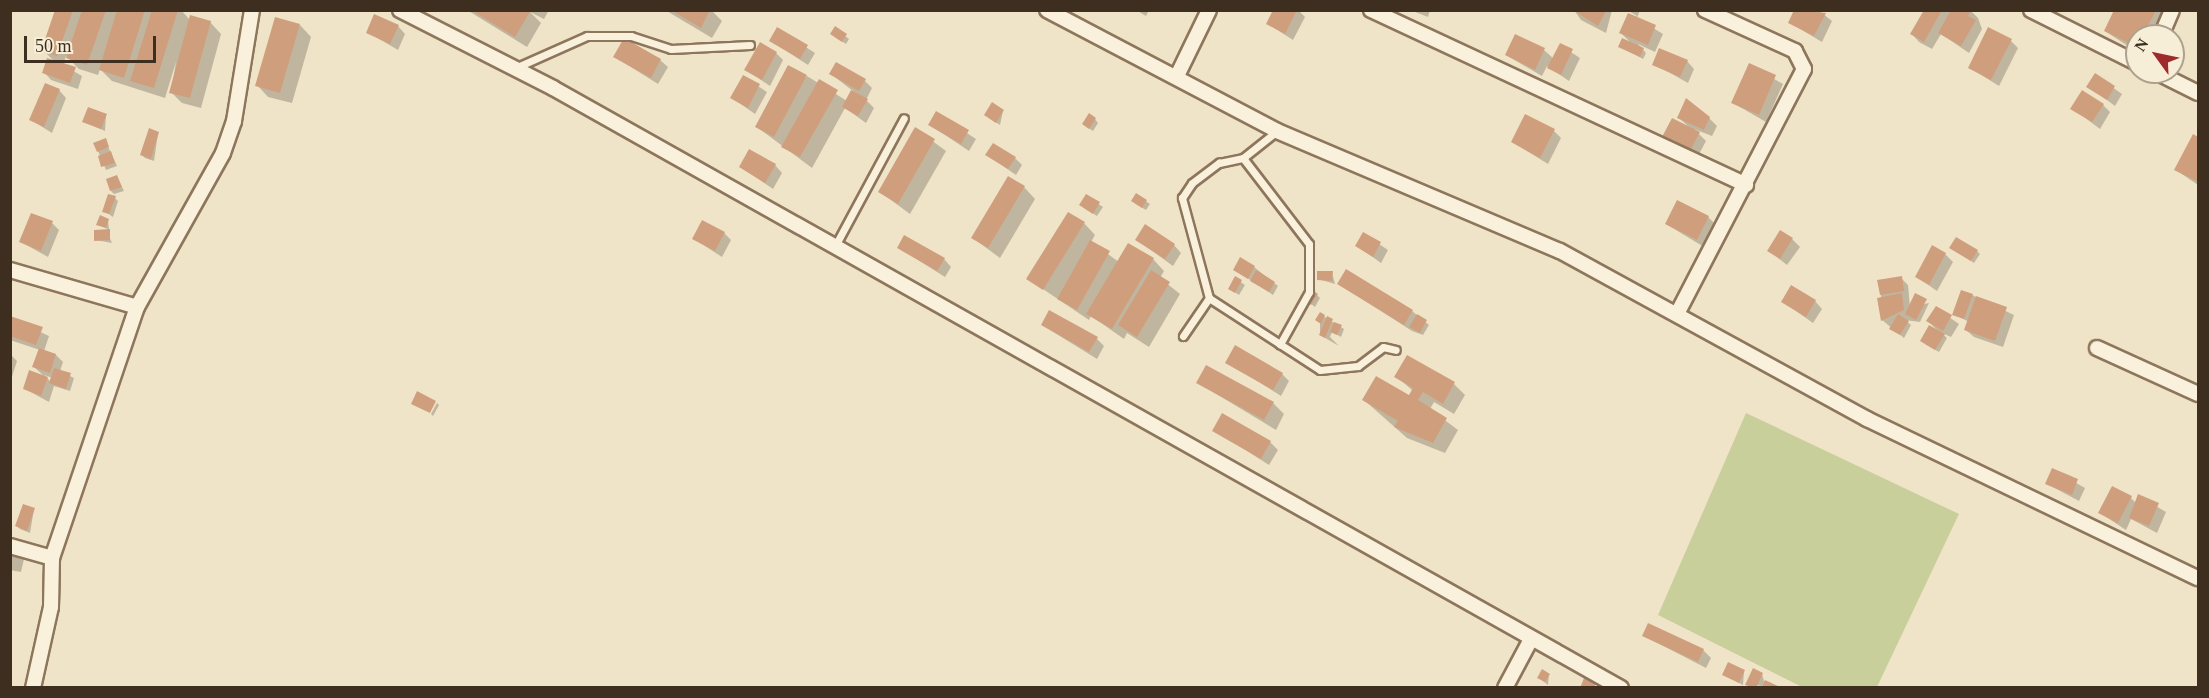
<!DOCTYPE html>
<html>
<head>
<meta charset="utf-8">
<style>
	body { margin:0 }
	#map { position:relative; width:2209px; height:698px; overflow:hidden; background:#f0e4c8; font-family:"Times New Roman",serif }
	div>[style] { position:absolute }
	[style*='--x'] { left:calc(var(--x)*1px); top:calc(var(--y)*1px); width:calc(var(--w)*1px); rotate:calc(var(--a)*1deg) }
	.green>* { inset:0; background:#c9cf9b }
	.shadow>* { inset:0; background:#0003 }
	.building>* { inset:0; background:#cf9f7d }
	.roads { filter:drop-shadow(2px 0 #8d765c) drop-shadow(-2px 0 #8d765c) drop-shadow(0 2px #8d765c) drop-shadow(0 -2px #8d765c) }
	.lane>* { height:7px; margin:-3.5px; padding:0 3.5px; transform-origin:3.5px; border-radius:3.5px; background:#faf1dc }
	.street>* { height:14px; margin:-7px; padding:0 7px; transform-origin:7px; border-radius:7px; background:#faf1dc }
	span { translate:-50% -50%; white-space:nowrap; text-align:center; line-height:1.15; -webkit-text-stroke:5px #f7eed8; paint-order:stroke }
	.frame { position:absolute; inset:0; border:12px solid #3d2e20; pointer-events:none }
	.north { position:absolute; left:2125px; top:24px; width:60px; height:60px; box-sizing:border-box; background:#f7eed8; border:2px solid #ada18e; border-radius:50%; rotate:303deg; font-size:16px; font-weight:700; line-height:24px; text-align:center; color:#3d2e20 }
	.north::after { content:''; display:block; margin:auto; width:21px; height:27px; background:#9e2a2b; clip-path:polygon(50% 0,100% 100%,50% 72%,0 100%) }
	.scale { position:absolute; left:24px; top:36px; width:132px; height:27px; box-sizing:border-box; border:3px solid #3d2e20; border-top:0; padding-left:8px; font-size:18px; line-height:21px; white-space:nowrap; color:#3d2e20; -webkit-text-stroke:4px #f7eed8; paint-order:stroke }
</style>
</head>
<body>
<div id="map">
	<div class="green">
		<i style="clip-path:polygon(1746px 413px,1959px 514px,1877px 687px,1802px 687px,1658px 615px)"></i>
	</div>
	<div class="shadow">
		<i style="clip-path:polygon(57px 10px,181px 10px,190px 20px,210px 22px,221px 34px,201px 108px,182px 103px,171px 92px,176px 62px,165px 98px,112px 81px,100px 69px,98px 75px,79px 69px,66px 56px,63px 65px,82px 76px,78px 89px,51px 80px,44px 72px,54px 61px,43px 50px)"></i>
		<i style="clip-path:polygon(467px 10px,549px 10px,544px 19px,530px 12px,541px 23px,527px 47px)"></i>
		<i style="clip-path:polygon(665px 10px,711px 10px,722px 21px,712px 38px)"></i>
		<i style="clip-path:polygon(1136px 10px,1149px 10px,1146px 16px)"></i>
		<i style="clip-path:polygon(1275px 10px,1298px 10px,1305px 17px,1293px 40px,1268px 24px)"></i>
		<i style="clip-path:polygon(1410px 10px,1430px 10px,1428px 17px)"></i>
		<i style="clip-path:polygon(1574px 10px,1612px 10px,1606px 33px,1581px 20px)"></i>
		<i style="clip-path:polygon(1627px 10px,1640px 10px,1637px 18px,1663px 34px,1655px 52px,1638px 44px,1646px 53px,1643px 59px,1619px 46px,1632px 44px,1621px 33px,1637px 16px)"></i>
		<i style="clip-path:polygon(1796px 10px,1818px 10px,1832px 21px,1822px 42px,1790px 23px)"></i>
		<i style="clip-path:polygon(1925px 10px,1970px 10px,1978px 18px,1982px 29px,1969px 53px,1941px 34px,1932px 49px,1919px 42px,1912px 34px)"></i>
		<i style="clip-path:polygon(2115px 10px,2172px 10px,2160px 36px,2137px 36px,2137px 52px,2105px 31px)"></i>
		<i style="clip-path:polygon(300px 25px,311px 37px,292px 103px,268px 97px,257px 85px)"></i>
		<i style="clip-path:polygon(398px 26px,405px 34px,398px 50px,367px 32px)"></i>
		<i style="clip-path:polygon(835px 28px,849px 39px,846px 44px,835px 37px)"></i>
		<i style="clip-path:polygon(778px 29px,815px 53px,808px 65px,771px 41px)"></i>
		<i style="clip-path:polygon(2011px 41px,2018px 48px,1999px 86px,1970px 68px)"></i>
		<i style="clip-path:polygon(1560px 45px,1580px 58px,1569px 81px,1547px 66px,1542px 76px,1506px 55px,1544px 50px,1554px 59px)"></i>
		<i style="clip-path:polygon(776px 53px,783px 60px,770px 86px,746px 70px)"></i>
		<i style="clip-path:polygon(615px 57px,660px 60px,668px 67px,658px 84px)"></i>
		<i style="clip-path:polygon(1687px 61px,1694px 69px,1688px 83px,1654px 64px)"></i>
		<i style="clip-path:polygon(1749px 65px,1783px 84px,1766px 122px,1733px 103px)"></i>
		<i style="clip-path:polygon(831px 74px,865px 81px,872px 88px,866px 100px,874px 108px,866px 123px,845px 108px,812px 168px,757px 127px,807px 76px,847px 101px,862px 98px)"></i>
		<i style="clip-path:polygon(2095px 75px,2122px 94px,2115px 106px,2088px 86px)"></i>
		<i style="clip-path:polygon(744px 77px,767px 92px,755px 114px,732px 98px)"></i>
		<i style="clip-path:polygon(59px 90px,66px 98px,52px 133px,31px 120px)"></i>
		<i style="clip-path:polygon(2103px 105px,2110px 112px,2100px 129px,2072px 108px)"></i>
		<i style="clip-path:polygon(1003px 111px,1000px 125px,989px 118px)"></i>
		<i style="clip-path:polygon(936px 113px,976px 139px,969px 151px,930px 125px)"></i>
		<i style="clip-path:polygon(106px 115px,105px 131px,84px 122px)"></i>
		<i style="clip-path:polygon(1679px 118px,1709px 118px,1717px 126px,1712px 136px,1694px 129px,1706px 141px,1697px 158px,1664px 137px,1689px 127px)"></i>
		<i style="clip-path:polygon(1095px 119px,1098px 123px,1093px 131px,1087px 127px)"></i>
		<i style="clip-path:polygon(916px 129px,946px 151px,910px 214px,880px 192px)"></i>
		<i style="clip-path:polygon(1554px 131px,1561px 138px,1548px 164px,1512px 142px)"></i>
		<i style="clip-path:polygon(158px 133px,154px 161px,145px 158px,142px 155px)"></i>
		<i style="clip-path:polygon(2193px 136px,2198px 139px,2198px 185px,2176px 170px)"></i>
		<i style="clip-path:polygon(105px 140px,117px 166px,106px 170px,98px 151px)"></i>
		<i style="clip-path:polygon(987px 155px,1015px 158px,1022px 165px,1016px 175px)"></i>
		<i style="clip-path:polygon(775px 165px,782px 173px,773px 189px,741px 167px)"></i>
		<i style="clip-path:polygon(117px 177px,124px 191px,114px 194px,111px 191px)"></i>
		<i style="clip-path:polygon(1024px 187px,1035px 199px,1000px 258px,973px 238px)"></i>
		<i style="clip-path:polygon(1137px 195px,1150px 204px,1146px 210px,1136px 204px)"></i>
		<i style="clip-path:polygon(1086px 196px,1103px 207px,1097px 216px,1084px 208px)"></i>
		<i style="clip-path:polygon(115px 198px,118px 201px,113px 217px,104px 211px)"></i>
		<i style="clip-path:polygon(1708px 217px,1715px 224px,1704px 247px,1666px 224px)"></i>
		<i style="clip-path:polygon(108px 220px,109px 230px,98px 224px)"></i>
		<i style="clip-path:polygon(52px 223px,59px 230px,48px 257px,21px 242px)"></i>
		<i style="clip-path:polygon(1084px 223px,1095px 235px,1091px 242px,1119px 262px,1153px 259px,1164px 271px,1160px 278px,1180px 294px,1149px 347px,1127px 333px,1124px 339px,1091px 316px,1089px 320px,1028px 279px)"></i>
		<i style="clip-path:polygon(724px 233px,731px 240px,722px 257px,694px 239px)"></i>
		<i style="clip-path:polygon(108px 234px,112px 243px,96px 240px)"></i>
		<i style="clip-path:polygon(1364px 234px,1388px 250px,1381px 263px,1357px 246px)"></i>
		<i style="clip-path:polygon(1792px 239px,1800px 247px,1787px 265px,1768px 250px)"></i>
		<i style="clip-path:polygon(1137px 240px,1174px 245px,1181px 253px,1173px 266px)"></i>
		<i style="clip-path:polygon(899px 248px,944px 259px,951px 267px,945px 277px)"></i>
		<i style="clip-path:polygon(1955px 251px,1977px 251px,1980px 254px,1974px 263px)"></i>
		<i style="clip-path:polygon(1945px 254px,1953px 262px,1937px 291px,1917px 277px)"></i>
		<i style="clip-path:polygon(1254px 267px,1278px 286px,1273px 295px,1235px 270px)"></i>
		<i style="clip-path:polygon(1332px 273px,1335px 284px,1318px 279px)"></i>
		<i style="clip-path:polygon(1235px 278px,1245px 285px,1239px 295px,1230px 289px)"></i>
		<i style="clip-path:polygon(1901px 278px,1908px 285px,1910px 307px,1929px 303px,1920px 322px,1905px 320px,1911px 325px,1904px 338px,1882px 320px,1881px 295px)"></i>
		<i style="clip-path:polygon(1339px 284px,1412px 311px,1429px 325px,1423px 335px,1412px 331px)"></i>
		<i style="clip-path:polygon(1317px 295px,1320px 298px,1315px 307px,1311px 304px)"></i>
		<i style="clip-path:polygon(1972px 295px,2014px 315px,2003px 347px,1974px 337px,1966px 330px,1969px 322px,1954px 314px)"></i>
		<i style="clip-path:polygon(1815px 301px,1822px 309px,1813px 323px,1783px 302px)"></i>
		<i style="clip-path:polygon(1936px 308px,1959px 324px,1951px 337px,1942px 333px,1947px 338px,1939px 352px,1925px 344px,1937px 330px,1928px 321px)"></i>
		<i style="clip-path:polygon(1320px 314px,1344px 329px,1341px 337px,1332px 332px,1330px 337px,1339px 346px,1320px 335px)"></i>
		<i style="clip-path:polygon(evenodd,10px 318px,49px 336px,44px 351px,56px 355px,63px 362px,60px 371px,74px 378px,70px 391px,54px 386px,49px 402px,25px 389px,45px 377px,34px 367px,40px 350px,10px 340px,10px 318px,44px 375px,53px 378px,51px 382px,44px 375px)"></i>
		<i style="clip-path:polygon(1042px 325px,1097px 339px,1104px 346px,1097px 359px)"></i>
		<i style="clip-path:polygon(10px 354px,17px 361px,10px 383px)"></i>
		<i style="clip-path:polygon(1227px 362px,1282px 374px,1289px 381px,1281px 396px)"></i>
		<i style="clip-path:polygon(1396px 376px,1454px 384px,1465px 395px,1454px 414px,1434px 402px,1430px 409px,1458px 430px,1445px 453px,1407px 438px,1364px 400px,1410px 397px,1413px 391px)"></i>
		<i style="clip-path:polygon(1198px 383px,1273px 403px,1284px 414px,1276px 430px)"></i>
		<i style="clip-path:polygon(437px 403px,439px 405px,433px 416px,431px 414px)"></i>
		<i style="clip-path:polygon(1214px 430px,1270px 442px,1278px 450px,1269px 465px)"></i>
		<i style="clip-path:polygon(2053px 470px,2085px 488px,2079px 501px,2047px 484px)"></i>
		<i style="clip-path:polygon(2139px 496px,2166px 512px,2157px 533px,2131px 519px,2126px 530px,2100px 513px,2131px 498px,2136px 503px)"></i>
		<i style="clip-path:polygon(34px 509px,30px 533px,20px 529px,17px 526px)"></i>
		<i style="clip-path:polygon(10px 550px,24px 559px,21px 572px,10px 570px)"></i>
		<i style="clip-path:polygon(1644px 636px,1703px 650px,1711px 658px,1706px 668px)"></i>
		<i style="clip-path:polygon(1744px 672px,1743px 685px,1724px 675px)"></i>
		<i style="clip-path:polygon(1762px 674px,1764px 681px,1778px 688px,1747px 684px)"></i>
		<i style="clip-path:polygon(1549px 675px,1548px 685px,1539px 678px)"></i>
	</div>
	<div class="building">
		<i style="clip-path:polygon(55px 10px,73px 10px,57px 56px,41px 51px)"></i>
		<i style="clip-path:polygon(82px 10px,106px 10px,87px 65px,66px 58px)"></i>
		<i style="clip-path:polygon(117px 10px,145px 10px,124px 78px,99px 70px)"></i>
		<i style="clip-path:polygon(152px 10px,178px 10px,154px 88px,130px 81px)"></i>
		<i style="clip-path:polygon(471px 10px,531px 10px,515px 37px)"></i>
		<i style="clip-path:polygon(671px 10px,710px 10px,701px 28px)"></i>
		<i style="clip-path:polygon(1273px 10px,1297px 10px,1285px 34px,1266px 24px)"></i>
		<i style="clip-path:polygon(1573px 10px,1604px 10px,1606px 11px,1598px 26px)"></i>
		<i style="clip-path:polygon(1794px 10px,1826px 13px,1814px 36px,1788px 23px)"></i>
		<i style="clip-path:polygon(1924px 10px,1942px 10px,1924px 42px,1910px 34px)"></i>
		<i style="clip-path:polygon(1951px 10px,1971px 10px,1968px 16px,1976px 20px,1961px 46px,1938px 33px)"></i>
		<i style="clip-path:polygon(2114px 10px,2156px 10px,2143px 36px,2137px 36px,2137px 47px,2104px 31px)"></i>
		<i style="clip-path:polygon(1628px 13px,1656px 25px,1648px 45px,1619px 33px)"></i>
		<i style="clip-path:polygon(374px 14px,399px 25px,390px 44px,366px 33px)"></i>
		<i style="clip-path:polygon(190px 15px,211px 21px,190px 98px,169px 93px)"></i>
		<i style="clip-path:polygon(275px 17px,300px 24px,280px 93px,255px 86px)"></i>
		<i style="clip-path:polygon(835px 26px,847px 34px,842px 42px,830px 34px)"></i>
		<i style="clip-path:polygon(777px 27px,808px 45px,800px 59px,769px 41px)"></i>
		<i style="clip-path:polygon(1988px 27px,2012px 39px,1991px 80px,1968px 68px)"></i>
		<i style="clip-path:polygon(1515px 34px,1545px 48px,1535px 70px,1505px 55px)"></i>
		<i style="clip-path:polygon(624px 38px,661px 59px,651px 78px,613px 57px)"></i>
		<i style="clip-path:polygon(1622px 38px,1644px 48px,1640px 57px,1618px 47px)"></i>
		<i style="clip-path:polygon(760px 42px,777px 52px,762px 80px,744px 70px)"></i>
		<i style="clip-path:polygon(1560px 43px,1573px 49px,1561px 75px,1547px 68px)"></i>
		<i style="clip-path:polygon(1659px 48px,1688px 60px,1680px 77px,1652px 65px)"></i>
		<i style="clip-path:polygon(47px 58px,76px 67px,70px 83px,42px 73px)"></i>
		<i style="clip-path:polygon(836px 62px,866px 79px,859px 91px,829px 74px)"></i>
		<i style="clip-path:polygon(1749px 63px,1776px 75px,1759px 115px,1731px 103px)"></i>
		<i style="clip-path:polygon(788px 65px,807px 75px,774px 137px,755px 127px)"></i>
		<i style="clip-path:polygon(2095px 73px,2115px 86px,2107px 100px,2086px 87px)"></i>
		<i style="clip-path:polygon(743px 75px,760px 84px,748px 108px,730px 98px)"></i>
		<i style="clip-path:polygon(819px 79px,838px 90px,800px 157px,781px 147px)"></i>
		<i style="clip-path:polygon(45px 83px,60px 89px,44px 127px,29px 120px)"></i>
		<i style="clip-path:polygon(851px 90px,868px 99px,858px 116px,842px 107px)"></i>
		<i style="clip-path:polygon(2082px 90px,2104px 104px,2092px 122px,2070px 109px)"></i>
		<i style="clip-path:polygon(1686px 98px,1710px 117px,1704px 130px,1677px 118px)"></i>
		<i style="clip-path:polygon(992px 102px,1004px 110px,996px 123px,984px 115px)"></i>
		<i style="clip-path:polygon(88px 107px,107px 114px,101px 129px,82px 122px)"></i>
		<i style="clip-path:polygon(936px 111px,969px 130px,961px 144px,928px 125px)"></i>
		<i style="clip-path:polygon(1089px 113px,1096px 118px,1089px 129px,1082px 124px)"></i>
		<i style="clip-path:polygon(1525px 114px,1555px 129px,1540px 158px,1511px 142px)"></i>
		<i style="clip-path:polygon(1672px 118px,1700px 132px,1690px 151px,1662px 137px)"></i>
		<i style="clip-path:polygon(915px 127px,935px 139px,898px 204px,878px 192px)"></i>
		<i style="clip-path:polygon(149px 128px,159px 132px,151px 159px,140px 155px)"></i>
		<i style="clip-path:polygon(2193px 134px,2198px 137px,2198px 182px,2174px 170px)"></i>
		<i style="clip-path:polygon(106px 138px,109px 147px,97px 152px,93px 143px)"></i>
		<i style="clip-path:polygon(993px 143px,1016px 157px,1008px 169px,985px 155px)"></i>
		<i style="clip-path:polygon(749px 149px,776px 164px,765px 183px,739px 167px)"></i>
		<i style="clip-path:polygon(111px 151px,115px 163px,101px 167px,98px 156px)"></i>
		<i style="clip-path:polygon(117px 175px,122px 187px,110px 191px,106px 179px)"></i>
		<i style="clip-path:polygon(1008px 176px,1025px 186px,988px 248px,971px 238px)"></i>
		<i style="clip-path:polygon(1136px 193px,1147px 200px,1142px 208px,1131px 201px)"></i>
		<i style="clip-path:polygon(108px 194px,116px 196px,109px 214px,102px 212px)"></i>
		<i style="clip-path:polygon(1086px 194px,1100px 202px,1093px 214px,1079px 205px)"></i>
		<i style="clip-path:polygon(1677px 200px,1709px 216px,1697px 240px,1665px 224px)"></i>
		<i style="clip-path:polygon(1068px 212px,1085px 222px,1043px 290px,1026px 279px)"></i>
		<i style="clip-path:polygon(31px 213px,53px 221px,41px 251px,19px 242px)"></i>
		<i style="clip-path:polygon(100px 215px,109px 219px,106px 228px,96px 225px)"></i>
		<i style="clip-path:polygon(702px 220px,725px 232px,715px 251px,692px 239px)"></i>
		<i style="clip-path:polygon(1145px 224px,1175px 244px,1165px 259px,1135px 240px)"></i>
		<i style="clip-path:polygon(110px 229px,110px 240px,94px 241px,94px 230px)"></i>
		<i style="clip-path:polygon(1780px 230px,1793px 238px,1780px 259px,1767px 251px)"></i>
		<i style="clip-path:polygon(1363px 232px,1381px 242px,1373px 257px,1355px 246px)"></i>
		<i style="clip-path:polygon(904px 235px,945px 258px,937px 271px,897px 248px)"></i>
		<i style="clip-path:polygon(1956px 237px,1978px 250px,1971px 261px,1949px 248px)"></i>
		<i style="clip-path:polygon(1090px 240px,1110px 251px,1077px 310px,1057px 299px)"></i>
		<i style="clip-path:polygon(1128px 243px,1154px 258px,1112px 329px,1086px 314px)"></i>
		<i style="clip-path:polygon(1932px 245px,1946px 253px,1929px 285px,1915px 277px)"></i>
		<i style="clip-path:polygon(1240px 257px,1255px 266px,1248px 279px,1233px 270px)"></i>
		<i style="clip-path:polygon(1346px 269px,1413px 310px,1404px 325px,1337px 284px)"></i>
		<i style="clip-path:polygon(1151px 270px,1170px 282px,1137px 337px,1118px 325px)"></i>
		<i style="clip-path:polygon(1256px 270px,1275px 282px,1269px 292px,1250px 281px)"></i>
		<i style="clip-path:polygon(1317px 271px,1333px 271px,1332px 281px,1317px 280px)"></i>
		<i style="clip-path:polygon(1235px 276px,1242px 280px,1235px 293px,1228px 289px)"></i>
		<i style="clip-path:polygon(1902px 276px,1904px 291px,1880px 295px,1877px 280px)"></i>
		<i style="clip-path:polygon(1791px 285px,1816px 300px,1806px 317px,1781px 302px)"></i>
		<i style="clip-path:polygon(1312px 290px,1318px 294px,1311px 305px,1306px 301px)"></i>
		<i style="clip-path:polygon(1961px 290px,1973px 294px,1964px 319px,1952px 315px)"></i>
		<i style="clip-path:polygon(1902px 293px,1904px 310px,1881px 321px,1877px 298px)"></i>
		<i style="clip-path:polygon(1915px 293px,1927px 299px,1916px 320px,1905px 314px)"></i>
		<i style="clip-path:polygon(1976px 296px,2007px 307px,1995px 341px,1964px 330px)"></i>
		<i style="clip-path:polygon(1936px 306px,1952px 315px,1943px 331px,1926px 321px)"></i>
		<i style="clip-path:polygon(1049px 310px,1098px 337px,1089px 352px,1041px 325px)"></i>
		<i style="clip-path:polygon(1320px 312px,1325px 315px,1321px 324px,1315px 320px)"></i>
		<i style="clip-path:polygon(1417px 314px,1427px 320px,1420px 333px,1409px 327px)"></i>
		<i style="clip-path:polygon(1898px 314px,1909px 321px,1900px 335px,1889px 329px)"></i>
		<i style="clip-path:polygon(10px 316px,43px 327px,36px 345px,10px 336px)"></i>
		<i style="clip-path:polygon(1327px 316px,1333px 319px,1325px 338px,1319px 335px)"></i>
		<i style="clip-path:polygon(1334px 322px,1342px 325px,1337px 335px,1330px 332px)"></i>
		<i style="clip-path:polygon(1929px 325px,1945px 334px,1935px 350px,1920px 341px)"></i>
		<i style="clip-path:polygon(1235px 345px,1283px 373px,1273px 390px,1225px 363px)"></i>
		<i style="clip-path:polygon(39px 348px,56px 354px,50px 373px,32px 367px)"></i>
		<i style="clip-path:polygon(1407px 355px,1455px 382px,1443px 404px,1423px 392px,1418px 400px,1447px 418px,1433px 443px,1394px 427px,1398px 421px,1362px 400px,1376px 376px,1409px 395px,1413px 388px,1394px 377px)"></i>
		<i style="clip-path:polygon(1206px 365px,1274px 402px,1264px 420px,1196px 383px)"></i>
		<i style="clip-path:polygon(54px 368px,71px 373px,66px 389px,49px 383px)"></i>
		<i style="clip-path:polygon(29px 370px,48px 377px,41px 396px,23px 389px)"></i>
		<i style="clip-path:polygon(417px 391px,436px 401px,430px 413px,411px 404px)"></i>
		<i style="clip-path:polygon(1222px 413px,1271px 441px,1261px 459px,1212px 431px)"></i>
		<i style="clip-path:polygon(2052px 468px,2078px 479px,2072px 495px,2045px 484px)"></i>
		<i style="clip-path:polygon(2112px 486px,2132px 496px,2118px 523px,2098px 513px)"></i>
		<i style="clip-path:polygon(2138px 494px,2159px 503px,2149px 526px,2129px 518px)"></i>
		<i style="clip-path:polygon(23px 504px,35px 508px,27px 531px,15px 526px)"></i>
		<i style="clip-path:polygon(1648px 623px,1704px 649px,1698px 662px,1642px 636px)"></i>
		<i style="clip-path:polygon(1728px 662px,1745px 670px,1739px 683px,1722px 675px)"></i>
		<i style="clip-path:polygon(1753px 668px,1763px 673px,1756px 688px,1745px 685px)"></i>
		<i style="clip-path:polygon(1542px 669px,1550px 674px,1545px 682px,1537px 678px)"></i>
		<i style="clip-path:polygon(1584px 678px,1596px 683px,1594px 688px,1580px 688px)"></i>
		<i style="clip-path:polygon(1765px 680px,1782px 688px,1762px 688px)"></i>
	</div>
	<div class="roads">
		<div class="lane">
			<i style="--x:515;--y:68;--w:79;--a:-24"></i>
			<i style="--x:587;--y:36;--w:44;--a:0"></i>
			<i style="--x:631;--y:36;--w:42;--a:18"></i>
			<i style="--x:671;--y:49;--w:79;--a:-2.9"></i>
			<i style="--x:1243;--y:158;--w:108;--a:52.5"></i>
			<i style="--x:1309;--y:244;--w:48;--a:90"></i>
			<i style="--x:1309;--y:292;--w:60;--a:119.1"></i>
			<i style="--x:835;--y:246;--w:145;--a:-61.7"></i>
			<i style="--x:1209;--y:298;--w:132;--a:33"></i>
			<i style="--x:1320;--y:370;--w:38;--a:-6"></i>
			<i style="--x:1358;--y:366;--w:31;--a:-37"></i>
			<i style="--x:1383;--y:347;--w:13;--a:13"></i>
			<i style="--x:1183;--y:336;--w:46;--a:-55.6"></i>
			<i style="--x:1209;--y:298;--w:104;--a:-105.1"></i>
			<i style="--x:1182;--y:198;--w:18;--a:-56"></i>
			<i style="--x:1192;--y:183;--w:34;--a:-37"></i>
			<i style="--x:1219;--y:163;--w:25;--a:-12"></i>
			<i style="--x:1243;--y:158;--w:43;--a:-38.5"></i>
		</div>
		<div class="street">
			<i style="--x:400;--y:10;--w:172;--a:27"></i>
			<i style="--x:553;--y:88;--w:1225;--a:29.33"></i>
			<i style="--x:1047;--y:10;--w:260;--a:27.7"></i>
			<i style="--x:1277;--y:131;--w:307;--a:23"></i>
			<i style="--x:1560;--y:251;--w:350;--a:28.7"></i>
			<i style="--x:1867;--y:419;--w:367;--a:25.7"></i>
			<i style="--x:1371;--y:10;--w:414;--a:25"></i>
			<i style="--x:2031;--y:10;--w:119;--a:26.6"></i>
			<i style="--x:2161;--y:36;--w:28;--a:-67"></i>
			<i style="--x:2156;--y:72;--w:47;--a:26.6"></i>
			<i style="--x:1177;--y:76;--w:73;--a:-64.1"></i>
			<i style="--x:10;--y:270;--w:132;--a:16.2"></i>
			<i style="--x:1677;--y:314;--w:276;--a:-62.6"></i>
			<i style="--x:1804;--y:69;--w:20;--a:-117"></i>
			<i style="--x:1795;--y:51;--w:99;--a:-155.5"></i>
			<i style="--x:2097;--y:348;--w:111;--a:24.5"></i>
			<i style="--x:10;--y:546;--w:44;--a:15.9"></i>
			<i style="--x:33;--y:688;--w:83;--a:-77.5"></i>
			<i style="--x:51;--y:607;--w:49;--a:-88.8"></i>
			<i style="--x:52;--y:558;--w:265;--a:-71.3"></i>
			<i style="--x:137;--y:307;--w:176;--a:-60.8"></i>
			<i style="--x:223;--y:153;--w:34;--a:-71"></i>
			<i style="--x:234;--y:121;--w:112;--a:-80.8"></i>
			<i style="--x:1505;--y:688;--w:53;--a:-62"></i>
		</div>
	</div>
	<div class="frame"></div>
	<div class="north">N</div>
	<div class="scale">50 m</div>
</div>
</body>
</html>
